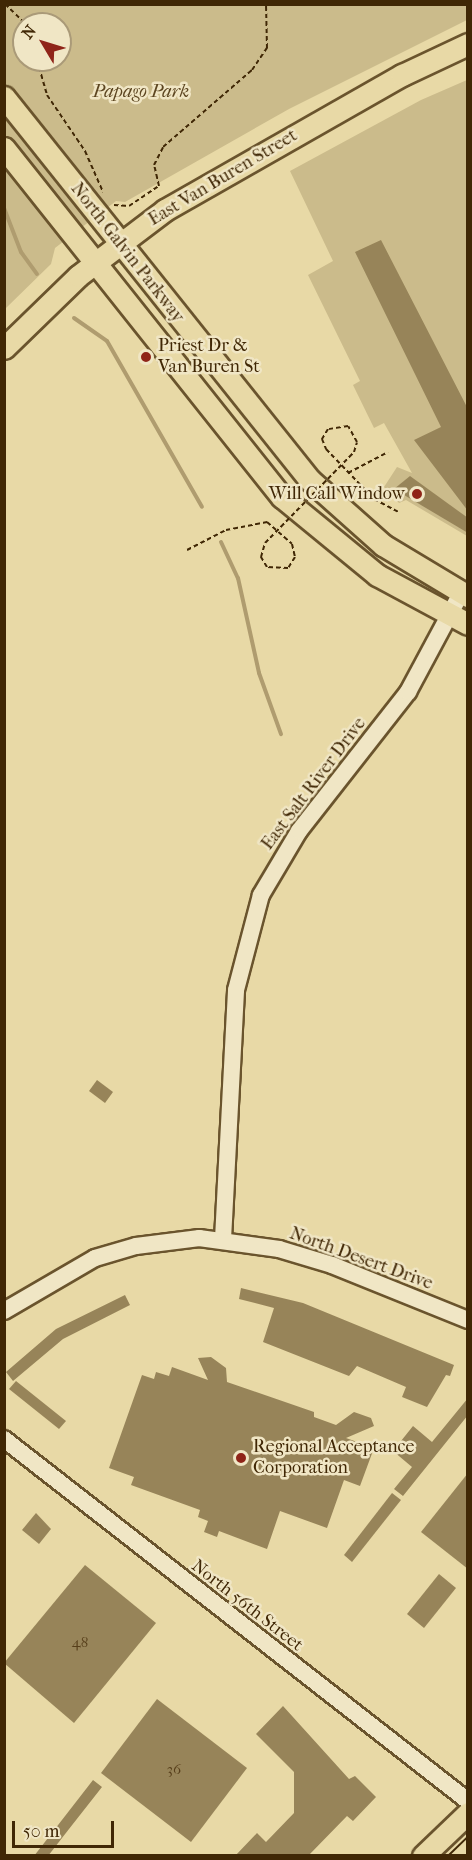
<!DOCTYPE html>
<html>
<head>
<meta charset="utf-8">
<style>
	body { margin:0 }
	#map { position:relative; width:472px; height:1860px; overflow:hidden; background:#e8d9a6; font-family:"IM FELL French Canon",serif }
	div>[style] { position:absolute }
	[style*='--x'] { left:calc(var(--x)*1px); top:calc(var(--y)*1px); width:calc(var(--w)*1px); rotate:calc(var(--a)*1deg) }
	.green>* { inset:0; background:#cbbb8b }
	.stream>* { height:4px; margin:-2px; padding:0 2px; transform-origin:2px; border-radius:2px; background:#af9c6f }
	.building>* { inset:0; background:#978459 }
	.path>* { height:2px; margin-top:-1px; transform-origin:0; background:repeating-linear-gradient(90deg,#402705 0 4.5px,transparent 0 7.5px) }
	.roads { filter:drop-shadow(2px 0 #6a542d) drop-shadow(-2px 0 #6a542d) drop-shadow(0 2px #6a542d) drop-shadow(0 -2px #6a542d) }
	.minor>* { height:16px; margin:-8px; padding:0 8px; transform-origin:8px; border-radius:8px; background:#f0e6c5 }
	.major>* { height:21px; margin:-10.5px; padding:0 10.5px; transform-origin:10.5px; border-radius:10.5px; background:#e8d9a6 }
	.tram>* { height:1.5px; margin:-0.75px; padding:0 0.75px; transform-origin:0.75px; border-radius:0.75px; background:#402705 }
	.path-bridge>* { height:2px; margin-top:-1px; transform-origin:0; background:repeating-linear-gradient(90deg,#402705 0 4.5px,transparent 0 7.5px) }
	.dots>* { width:16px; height:16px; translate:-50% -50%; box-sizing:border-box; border:3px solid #f0e6c5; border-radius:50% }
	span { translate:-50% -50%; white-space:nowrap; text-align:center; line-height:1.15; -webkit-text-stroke:5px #f0e6c5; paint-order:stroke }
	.number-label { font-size:15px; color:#563e1a }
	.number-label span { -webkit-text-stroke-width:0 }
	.park-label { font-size:18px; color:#5c4520; font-style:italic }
	.street-label { font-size:18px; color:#402705 }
	.poi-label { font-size:18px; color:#402705 }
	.left { translate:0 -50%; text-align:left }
	.right { translate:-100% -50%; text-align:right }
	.frame { position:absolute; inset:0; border:6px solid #402705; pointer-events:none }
	.north { position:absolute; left:12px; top:12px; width:60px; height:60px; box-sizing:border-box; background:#f0e6c5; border:2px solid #aa9a78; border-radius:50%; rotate:308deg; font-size:16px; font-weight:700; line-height:24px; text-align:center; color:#402705 }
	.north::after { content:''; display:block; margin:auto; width:21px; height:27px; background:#8f2418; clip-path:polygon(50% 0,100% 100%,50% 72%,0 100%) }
	.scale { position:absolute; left:12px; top:1821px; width:102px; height:27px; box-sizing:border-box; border:3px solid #402705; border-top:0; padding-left:8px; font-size:18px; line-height:21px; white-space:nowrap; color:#402705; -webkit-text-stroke:4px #f0e6c5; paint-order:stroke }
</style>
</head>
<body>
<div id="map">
	<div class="green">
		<i style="clip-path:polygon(evenodd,5px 5px,467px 5px,467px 20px,289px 109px,125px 202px,116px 201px,55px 248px,51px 264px,5px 309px,5px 5px,24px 24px,60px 24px,60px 60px,24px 60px,24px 24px)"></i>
		<i style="clip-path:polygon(467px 80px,467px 536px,406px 500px,399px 503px,384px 487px,397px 467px,412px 473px,384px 423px,374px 428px,353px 385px,360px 381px,308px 275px,333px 261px,290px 171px,421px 100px)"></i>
	</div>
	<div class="stream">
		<i style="--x:4;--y:208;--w:47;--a:68.9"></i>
		<i style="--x:21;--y:252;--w:27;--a:54"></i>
		<i style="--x:74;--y:318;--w:40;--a:34.9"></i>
		<i style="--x:107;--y:341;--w:191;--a:60.2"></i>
		<i style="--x:221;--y:542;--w:40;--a:65"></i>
		<i style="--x:238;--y:578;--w:97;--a:77.5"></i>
		<i style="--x:259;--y:673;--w:65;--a:70.2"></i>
	</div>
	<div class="building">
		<i style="clip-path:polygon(381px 240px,468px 409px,468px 511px,414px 440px,441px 427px,355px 252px)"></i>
		<i style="clip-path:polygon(410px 476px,468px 518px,468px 533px,394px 489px)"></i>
		<i style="clip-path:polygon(97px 1080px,113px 1092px,105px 1103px,89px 1091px)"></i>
		<i style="clip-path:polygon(241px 1288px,303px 1303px,454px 1365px,450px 1376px,446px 1375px,427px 1407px,402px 1397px,406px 1387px,357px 1366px,349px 1376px,263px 1342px,274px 1308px,239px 1299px)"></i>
		<i style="clip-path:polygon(125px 1295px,130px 1305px,63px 1339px,13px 1381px,6px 1372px,56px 1329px)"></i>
		<i style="clip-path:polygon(211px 1357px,226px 1368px,227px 1382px,314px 1412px,314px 1417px,336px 1425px,354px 1412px,371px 1418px,374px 1426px,346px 1438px,374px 1448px,360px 1486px,344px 1480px,327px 1528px,280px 1511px,267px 1549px,219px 1531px,217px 1537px,204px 1532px,208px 1521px,198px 1517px,200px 1510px,131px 1485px,134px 1477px,109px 1468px,142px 1375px,154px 1379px,156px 1372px,169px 1376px,172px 1367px,208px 1380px,198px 1358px)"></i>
		<i style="clip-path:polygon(16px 1381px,66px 1421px,59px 1429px,9px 1389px)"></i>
		<i style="clip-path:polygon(468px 1398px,468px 1415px,403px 1496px,394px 1489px,412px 1467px,393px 1451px,413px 1426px,432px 1442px)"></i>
		<i style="clip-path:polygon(468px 1473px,468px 1569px,421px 1532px)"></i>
		<i style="clip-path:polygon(392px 1493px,401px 1500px,352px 1562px,344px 1555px)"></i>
		<i style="clip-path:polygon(36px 1513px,51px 1529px,39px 1544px,22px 1530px)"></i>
		<i style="clip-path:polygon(85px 1565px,156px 1623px,74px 1723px,4px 1663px)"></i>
		<i style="clip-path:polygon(439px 1574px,456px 1588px,424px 1628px,407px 1614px)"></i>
		<i style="clip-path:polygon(157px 1699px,247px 1768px,191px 1842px,101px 1773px)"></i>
		<i style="clip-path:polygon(283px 1706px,349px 1779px,355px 1776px,376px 1797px,353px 1821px,347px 1816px,308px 1856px,235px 1856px,257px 1833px,266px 1842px,294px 1813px,294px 1772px,256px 1734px)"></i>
		<i style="clip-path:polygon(93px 1780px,102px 1787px,69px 1829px,48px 1856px,34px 1856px)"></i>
	</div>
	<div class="path">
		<i style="--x:5;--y:4;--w:29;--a:44"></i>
		<i style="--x:37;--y:60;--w:36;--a:74"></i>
		<i style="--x:47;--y:95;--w:68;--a:55.8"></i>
		<i style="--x:85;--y:151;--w:45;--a:66.3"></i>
		<i style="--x:114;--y:205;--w:15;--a:4"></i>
		<i style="--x:129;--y:206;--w:36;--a:-34"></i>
		<i style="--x:159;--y:186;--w:22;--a:-103"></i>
		<i style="--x:154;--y:165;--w:20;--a:-63"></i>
		<i style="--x:163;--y:147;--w:118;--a:-40.9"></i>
		<i style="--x:252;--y:70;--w:27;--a:-56"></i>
		<i style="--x:267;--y:48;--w:44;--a:-91.3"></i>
		<i style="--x:354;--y:452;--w:10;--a:-73"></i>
		<i style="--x:357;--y:442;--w:18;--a:-119"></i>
		<i style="--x:348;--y:426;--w:20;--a:171"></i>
		<i style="--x:328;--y:429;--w:12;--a:121"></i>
		<i style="--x:322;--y:439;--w:11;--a:68"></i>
		<i style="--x:326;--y:449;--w:69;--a:46.2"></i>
		<i style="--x:374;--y:499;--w:27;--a:28"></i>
		<i style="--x:348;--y:473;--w:45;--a:-27.7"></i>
		<i style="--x:187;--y:550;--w:44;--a:-27.1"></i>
		<i style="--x:226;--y:530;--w:42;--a:-11"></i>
		<i style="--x:267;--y:522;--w:33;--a:41"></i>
		<i style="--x:292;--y:544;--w:13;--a:77"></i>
		<i style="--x:295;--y:557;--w:13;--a:122"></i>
		<i style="--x:288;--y:568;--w:21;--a:-177"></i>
		<i style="--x:267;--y:567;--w:12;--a:-121"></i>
		<i style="--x:261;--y:557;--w:15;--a:-74"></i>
	</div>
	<div class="roads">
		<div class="minor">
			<i style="--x:223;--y:1239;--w:249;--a:-87"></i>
			<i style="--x:236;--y:990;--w:98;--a:-75.3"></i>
			<i style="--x:261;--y:895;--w:74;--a:-59.3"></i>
			<i style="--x:299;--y:831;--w:177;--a:-51.9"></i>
			<i style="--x:408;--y:692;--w:112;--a:-61.8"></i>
			<i style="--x:4;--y:1311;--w:105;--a:-30.2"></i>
			<i style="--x:95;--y:1258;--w:43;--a:-16.3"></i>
			<i style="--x:136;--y:1246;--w:64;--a:-7.2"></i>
			<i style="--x:199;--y:1238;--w:81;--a:7.8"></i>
			<i style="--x:279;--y:1249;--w:55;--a:16.8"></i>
			<i style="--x:332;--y:1265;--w:147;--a:22"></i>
			<i style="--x:4;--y:1439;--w:589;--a:37.96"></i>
		</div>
		<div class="major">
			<i style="--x:4;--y:97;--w:490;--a:51.4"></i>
			<i style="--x:310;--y:480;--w:98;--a:41.7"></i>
			<i style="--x:383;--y:545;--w:99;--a:31"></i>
			<i style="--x:4;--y:148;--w:446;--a:51.5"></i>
			<i style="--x:282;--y:497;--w:123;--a:39.4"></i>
			<i style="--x:377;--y:575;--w:103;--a:28.3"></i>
			<i style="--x:4;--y:348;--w:103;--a:-44.2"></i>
			<i style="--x:78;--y:276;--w:109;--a:-37.2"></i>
			<i style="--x:165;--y:210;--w:273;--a:-29.7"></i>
			<i style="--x:402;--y:75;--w:73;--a:-25.2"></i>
			<i style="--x:423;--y:1856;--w:62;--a:-43.7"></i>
		</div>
	</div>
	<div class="tram">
		<i style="--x:448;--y:1856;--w:28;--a:-44"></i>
	</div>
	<div class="path-bridge">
		<i style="--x:265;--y:543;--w:127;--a:-45.6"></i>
	</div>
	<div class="dots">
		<i style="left:146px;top:357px;background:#8f2418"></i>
		<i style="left:417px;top:494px;background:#8f2418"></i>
		<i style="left:241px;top:1458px;background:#8f2418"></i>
	</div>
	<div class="number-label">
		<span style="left:80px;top:1643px">48</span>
		<span style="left:174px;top:1770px">36</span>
	</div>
	<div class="park-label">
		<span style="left:141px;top:92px">Papago Park</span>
	</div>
	<div class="street-label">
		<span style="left:223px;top:178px;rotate:-31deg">East Van Buren Street</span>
		<span style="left:127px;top:253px;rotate:52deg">North Galvin Parkway</span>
		<span style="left:314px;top:784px;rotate:-53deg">East Salt River Drive</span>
		<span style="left:361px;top:1259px;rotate:20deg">North Desert Drive</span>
		<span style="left:247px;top:1606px;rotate:38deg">North 56th Street</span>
	</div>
	<div class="poi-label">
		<span class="left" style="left:158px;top:357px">Priest Dr &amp;<br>Van Buren St</span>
		<span class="right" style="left:405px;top:494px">Will Call Window</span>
		<span class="left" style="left:253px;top:1458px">Regional Acceptance<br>Corporation</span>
	</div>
	<div class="frame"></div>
	<div class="north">N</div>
	<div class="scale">50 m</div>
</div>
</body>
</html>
